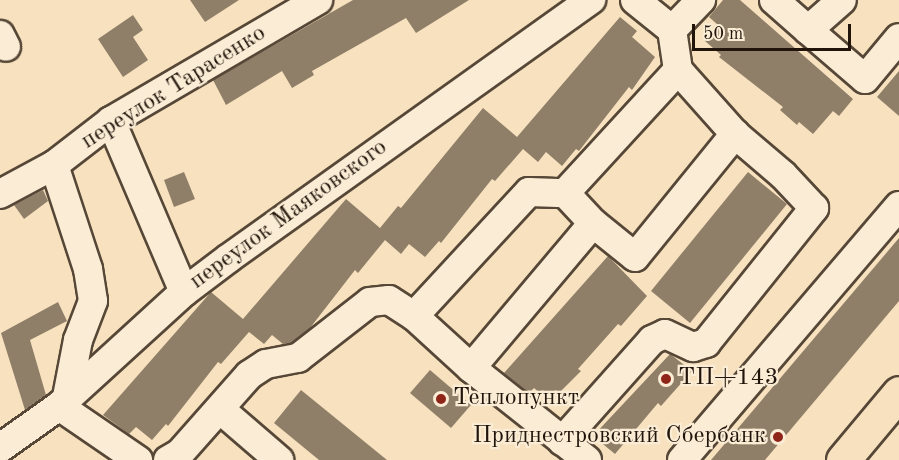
<!DOCTYPE html>
<html>
<head>
<meta charset="utf-8">
<style>
	body { margin:0 }
	#map { position:relative; width:899px; height:460px; overflow:hidden; background:#f7e1be; font-family:"Old Standard TT",serif }
	div>[style] { position:absolute }
	[style*='--x'] { left:calc(var(--x)*1px); top:calc(var(--y)*1px); width:calc(var(--w)*1px); rotate:calc(var(--a)*1deg) }
	.building>* { inset:0; background:#907f68 }
	.roads { filter:drop-shadow(2px 0 #564737) drop-shadow(-2px 0 #564737) drop-shadow(0 2px #564737) drop-shadow(0 -2px #564737) }
	.minor>* { height:28px; margin:-14px; padding:0 14px; transform-origin:14px; border-radius:14px; background:#faecd5 }
	.major>* { height:33px; margin:-16.5px; padding:0 16.5px; transform-origin:16.5px; border-radius:16.5px; background:#f7e1be }
	.dots>* { width:16px; height:16px; translate:-50% -50%; box-sizing:border-box; border:3px solid #faecd5; border-radius:50% }
	span { translate:-50% -50%; white-space:nowrap; text-align:center; line-height:1.15; -webkit-text-stroke:4.5px #faecd5; paint-order:stroke }
	.street-label { font-size:24px; color:#21140a }
	.poi-label { font-size:24px; color:#21140a }
	.left { translate:0 -50%; text-align:left }
	.right { translate:-100% -50%; text-align:right }
	.scale { position:absolute; left:692px; top:24px; width:159px; height:27px; box-sizing:border-box; border:3px solid #21140a; border-top:0; padding-left:8px; font-size:18px; line-height:21px; white-space:nowrap; color:#21140a; -webkit-text-stroke:4px #faecd5; paint-order:stroke }
</style>
</head>
<body>
<div id="map">
	<div class="building">
		<i style="clip-path:polygon(190px 0,239px 0,205px 22px)"></i>
		<i style="clip-path:polygon(353px 0,469px 0,416px 33px,406px 18px,312px 71px,314px 75px,292px 88px,282px 71px,226px 105px,213px 80px)"></i>
		<i style="clip-path:polygon(723px 0,740px 0,853px 99px,839px 116px,833px 111px,813px 134px,799px 122px,797px 125px,780px 110px,783px 107px,719px 57px,721px 55px,705px 41px,718px 25px,709px 17px)"></i>
		<i style="clip-path:polygon(133px 15px,143px 30px,133px 37px,148px 60px,123px 77px,98px 39px)"></i>
		<i style="clip-path:polygon(620px 17px,637px 31px,632px 37px,655px 57px,632px 90px,629px 87px,579px 151px,576px 149px,562px 166px,546px 152px,538px 162px,523px 149px,495px 181px,492px 179px,441px 243px,439px 241px,425px 257px,409px 244px,401px 254px,385px 240px,358px 273px,355px 270px,310px 328px,291px 343px,283px 344px,272px 335px,264px 344px,249px 332px,221px 364px,218px 362px,168px 426px,166px 424px,152px 440px,136px 427px,129px 434px,103px 415px,211px 292px,243px 319px,346px 199px,380px 228px,398px 206px,401px 208px,483px 108px,517px 137px)"></i>
		<i style="clip-path:polygon(899px 71px,899px 116px,877px 97px)"></i>
		<i style="clip-path:polygon(184px 172px,195px 199px,174px 207px,164px 180px)"></i>
		<i style="clip-path:polygon(748px 172px,787px 204px,690px 323px,651px 291px)"></i>
		<i style="clip-path:polygon(43px 190px,48px 201px,24px 219px,14px 205px)"></i>
		<i style="clip-path:polygon(899px 238px,899px 301px,765px 460px,711px 460px)"></i>
		<i style="clip-path:polygon(608px 256px,647px 296px,621px 326px,618px 324px,578px 369px,581px 371px,550px 402px,534px 388px,529px 393px,504px 373px)"></i>
		<i style="clip-path:polygon(58px 302px,67px 321px,30px 340px,46px 395px,25px 410px,1px 333px)"></i>
		<i style="clip-path:polygon(670px 354px,692px 371px,661px 406px,658px 403px,615px 454px,593px 436px)"></i>
		<i style="clip-path:polygon(430px 370px,471px 405px,451px 428px,410px 393px)"></i>
		<i style="clip-path:polygon(301px 390px,387px 460px,319px 460px,274px 423px)"></i>
	</div>
	<div class="roads">
		<div class="minor">
			<i style="--x:635;--y:0;--w:48;--a:39"></i>
			<i style="--x:672;--y:30;--w:42;--a:-46"></i>
			<i style="--x:774;--y:0;--w:45;--a:41.4"></i>
			<i style="--x:808;--y:30;--w:45;--a:-41.4"></i>
			<i style="--x:808;--y:30;--w:75;--a:40.7"></i>
			<i style="--x:865;--y:79;--w:53;--a:-50.3"></i>
			<i style="--x:0;--y:35;--w:13;--a:63"></i>
			<i style="--x:111;--y:121;--w:186;--a:66.9"></i>
			<i style="--x:54;--y:165;--w:109;--a:71.9"></i>
			<i style="--x:88;--y:269;--w:32;--a:81"></i>
			<i style="--x:93;--y:301;--w:42;--a:111"></i>
			<i style="--x:78;--y:340;--w:58;--a:100.9"></i>
			<i style="--x:0;--y:194;--w:61;--a:-28.2"></i>
			<i style="--x:54;--y:165;--w:72;--a:-37.7"></i>
			<i style="--x:111;--y:121;--w:240;--a:-30.3"></i>
			<i style="--x:593;--y:223;--w:54;--a:39"></i>
			<i style="--x:635;--y:257;--w:159;--a:-50.9"></i>
			<i style="--x:735;--y:134;--w:86;--a:-131.7"></i>
			<i style="--x:414;--y:316;--w:169;--a:-47.2"></i>
			<i style="--x:529;--y:192;--w:36;--a:2"></i>
			<i style="--x:565;--y:193;--w:167;--a:-47.4"></i>
			<i style="--x:678;--y:70;--w:40;--a:-98.5"></i>
			<i style="--x:471;--y:368;--w:189;--a:-49.9"></i>
			<i style="--x:593;--y:223;--w:41;--a:-133"></i>
			<i style="--x:59;--y:406;--w:96;--a:34.4"></i>
			<i style="--x:221;--y:410;--w:77;--a:40.8"></i>
			<i style="--x:562;--y:441;--w:135;--a:-48.3"></i>
			<i style="--x:652;--y:340;--w:14;--a:-25"></i>
			<i style="--x:665;--y:334;--w:31;--a:25"></i>
			<i style="--x:693;--y:347;--w:14;--a:-17"></i>
			<i style="--x:706;--y:343;--w:173;--a:-51.3"></i>
			<i style="--x:814;--y:208;--w:45;--a:-133.2"></i>
			<i style="--x:783;--y:175;--w:63;--a:-139.5"></i>
			<i style="--x:0;--y:448;--w:72;--a:-35.4"></i>
			<i style="--x:59;--y:406;--w:169;--a:-42.4"></i>
			<i style="--x:184;--y:292;--w:56;--a:-37.1"></i>
			<i style="--x:229;--y:258;--w:445;--a:-35.5"></i>
			<i style="--x:168;--y:460;--w:14;--a:-30"></i>
			<i style="--x:180;--y:453;--w:104;--a:-48.5"></i>
			<i style="--x:249;--y:375;--w:20;--a:-33"></i>
			<i style="--x:266;--y:364;--w:33;--a:-11"></i>
			<i style="--x:298;--y:358;--w:91;--a:-37.9"></i>
			<i style="--x:370;--y:302;--w:19;--a:-6"></i>
			<i style="--x:389;--y:300;--w:30;--a:33"></i>
			<i style="--x:414;--y:316;--w:77;--a:42.4"></i>
			<i style="--x:471;--y:368;--w:148;--a:38.4"></i>
			<i style="--x:682;--y:460;--w:334;--a:-49.5"></i>
		</div>
		<div class="major">
			<i style="--x:843;--y:460;--w:87;--a:-50.1"></i>
		</div>
	</div>
	<div class="dots">
		<i style="left:666px;top:379px;background:#8f2418"></i>
		<i style="left:441px;top:399px;background:#8f2418"></i>
		<i style="left:778px;top:437px;background:#8f2418"></i>
	</div>
	<div class="street-label">
		<span style="left:174px;top:88px;rotate:-32deg">переулок Тарасенко</span>
		<span style="left:289px;top:215px;rotate:-36deg">переулок Маяковского</span>
	</div>
	<div class="poi-label">
		<span class="left" style="left:678px;top:379px">ТП+143</span>
		<span class="left" style="left:453px;top:399px">Теплопункт</span>
		<span class="right" style="left:766px;top:437px">Приднестровский Сбербанк</span>
	</div>
	<div class="scale">50 m</div>
</div>
</body>
</html>
